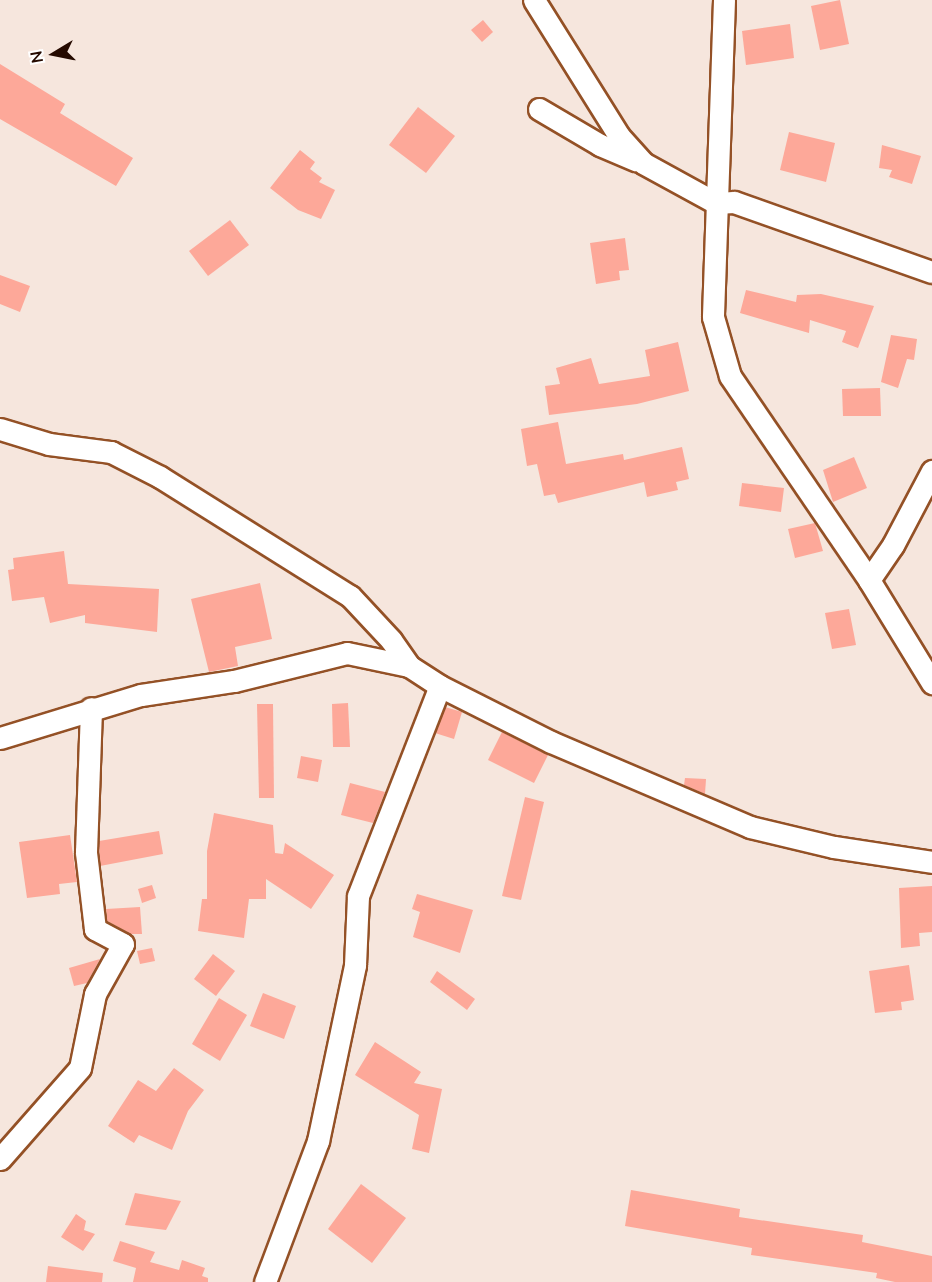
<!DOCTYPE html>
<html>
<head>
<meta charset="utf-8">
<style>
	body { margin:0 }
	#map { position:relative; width:932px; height:1282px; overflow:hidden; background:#f6e6dd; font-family:Mulish,sans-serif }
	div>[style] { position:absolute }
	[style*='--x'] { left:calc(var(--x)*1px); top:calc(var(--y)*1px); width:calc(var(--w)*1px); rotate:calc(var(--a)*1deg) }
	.building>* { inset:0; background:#fda899 }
	.roads { filter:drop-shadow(2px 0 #945126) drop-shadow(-2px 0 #945126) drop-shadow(0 2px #945126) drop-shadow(0 -2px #945126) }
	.street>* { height:21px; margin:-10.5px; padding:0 10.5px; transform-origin:10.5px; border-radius:10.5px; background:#fff }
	span { translate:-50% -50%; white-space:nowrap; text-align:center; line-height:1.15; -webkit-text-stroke:6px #fff; paint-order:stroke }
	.north { position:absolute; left:24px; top:24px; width:60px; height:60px; -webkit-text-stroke:4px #fff; paint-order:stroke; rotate:260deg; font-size:16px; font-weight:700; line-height:24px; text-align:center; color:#250a00 }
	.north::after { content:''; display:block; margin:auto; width:21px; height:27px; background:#250a00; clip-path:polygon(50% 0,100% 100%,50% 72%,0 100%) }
</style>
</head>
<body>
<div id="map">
	<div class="building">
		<i style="clip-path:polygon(840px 0,849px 44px,820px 50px,811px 6px)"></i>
		<i style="clip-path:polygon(483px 20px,493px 32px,482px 42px,471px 30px)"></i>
		<i style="clip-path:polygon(790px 24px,794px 58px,746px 65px,742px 31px)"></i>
		<i style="clip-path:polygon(0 64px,65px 104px,60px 113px,133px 158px,116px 186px,0 119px)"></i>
		<i style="clip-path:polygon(418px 107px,455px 136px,426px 173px,389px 145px)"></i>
		<i style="clip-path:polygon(789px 132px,835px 143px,826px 182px,780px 170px)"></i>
		<i style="clip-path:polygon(882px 145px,921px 156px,912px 184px,889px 177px,892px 170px,879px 168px)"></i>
		<i style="clip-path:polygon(300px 150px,315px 162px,310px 169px,322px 178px,319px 182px,335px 190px,321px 219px,298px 210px,270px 188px)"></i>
		<i style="clip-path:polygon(230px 220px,249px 245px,208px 276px,189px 251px)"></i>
		<i style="clip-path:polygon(625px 238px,629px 270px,619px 271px,620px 280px,596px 284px,590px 243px)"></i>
		<i style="clip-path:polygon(0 275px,30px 286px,20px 312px,0 304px)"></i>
		<i style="clip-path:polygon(746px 290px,796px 302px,797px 295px,821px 294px,874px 306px,858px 348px,842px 342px,846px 331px,810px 320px,809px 333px,740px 313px)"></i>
		<i style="clip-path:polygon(891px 335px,917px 339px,914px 360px,907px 359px,898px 388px,881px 382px)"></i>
		<i style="clip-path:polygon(678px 342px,689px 391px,637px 404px,549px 415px,545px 386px,560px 384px,556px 368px,591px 358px,599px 384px,650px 376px,645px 350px)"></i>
		<i style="clip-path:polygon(880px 388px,881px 416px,843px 416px,842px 389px)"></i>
		<i style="clip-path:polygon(558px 422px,566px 464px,623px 454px,624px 460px,682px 447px,689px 479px,676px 482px,678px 490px,647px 497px,644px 482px,558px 503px,555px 494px,544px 496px,537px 464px,527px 466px,521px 429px)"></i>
		<i style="clip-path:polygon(854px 457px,867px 488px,833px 502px,823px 470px)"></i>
		<i style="clip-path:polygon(742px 483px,784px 488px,781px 512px,739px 506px)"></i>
		<i style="clip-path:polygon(815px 523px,823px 551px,795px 558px,788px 529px)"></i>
		<i style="clip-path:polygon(64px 551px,68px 584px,159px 589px,157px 632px,85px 623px,85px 615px,50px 623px,44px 597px,12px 601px,8px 570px,14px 569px,13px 558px)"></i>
		<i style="clip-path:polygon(260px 583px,272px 639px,235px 647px,238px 666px,209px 672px,191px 599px)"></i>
		<i style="clip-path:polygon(849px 609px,856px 645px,832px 649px,825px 613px)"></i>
		<i style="clip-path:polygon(348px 703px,350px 747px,333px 747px,332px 704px)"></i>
		<i style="clip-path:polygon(257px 704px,273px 704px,274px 798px,259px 798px)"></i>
		<i style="clip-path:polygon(445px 707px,462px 712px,454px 739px,435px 733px)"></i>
		<i style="clip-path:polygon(502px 732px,548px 755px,534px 783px,488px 760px)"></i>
		<i style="clip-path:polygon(301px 756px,322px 760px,318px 782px,297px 778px)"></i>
		<i style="clip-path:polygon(685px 778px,706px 779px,705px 794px,684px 785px)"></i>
		<i style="clip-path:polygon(350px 783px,385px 792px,373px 823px,341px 815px)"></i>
		<i style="clip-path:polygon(525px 797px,544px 802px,521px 900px,502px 896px)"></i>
		<i style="clip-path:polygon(214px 813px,273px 825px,275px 853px,283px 854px,285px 843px,334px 875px,311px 909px,266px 879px,266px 899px,249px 899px,244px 938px,198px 931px,202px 899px,207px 899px,207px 851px)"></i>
		<i style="clip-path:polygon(159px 831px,163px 854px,100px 866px,99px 841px)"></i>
		<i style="clip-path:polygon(70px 835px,77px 882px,59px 884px,60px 894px,27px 898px,19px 842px)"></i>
		<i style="clip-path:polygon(152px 885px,156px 898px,142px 903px,138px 889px)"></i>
		<i style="clip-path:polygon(932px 886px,932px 932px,919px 933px,920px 946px,901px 948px,899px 888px)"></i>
		<i style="clip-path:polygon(417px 894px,473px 910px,460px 953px,413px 937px,420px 912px,412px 909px)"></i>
		<i style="clip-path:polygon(140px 907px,142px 934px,131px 934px,107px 921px,106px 909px)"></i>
		<i style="clip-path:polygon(152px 948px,155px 961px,140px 964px,137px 951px)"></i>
		<i style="clip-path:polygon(213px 954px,235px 971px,216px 996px,194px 979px)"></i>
		<i style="clip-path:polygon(100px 959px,87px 983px,74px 986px,69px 968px)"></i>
		<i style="clip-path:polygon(909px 965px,914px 1000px,901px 1002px,902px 1010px,875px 1013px,869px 971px)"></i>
		<i style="clip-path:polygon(437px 971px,475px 999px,467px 1010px,430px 982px)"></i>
		<i style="clip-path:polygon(263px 993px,296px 1006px,284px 1039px,250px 1026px)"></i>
		<i style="clip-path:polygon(219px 998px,247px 1015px,220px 1061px,192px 1044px)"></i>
		<i style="clip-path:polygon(375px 1042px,421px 1072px,414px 1083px,442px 1089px,429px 1153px,412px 1149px,419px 1115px,355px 1075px)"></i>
		<i style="clip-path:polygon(174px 1068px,204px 1090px,188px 1111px,172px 1150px,139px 1135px,134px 1143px,108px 1126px,138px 1080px,156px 1091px)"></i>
		<i style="clip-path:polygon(361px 1184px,406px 1218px,372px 1263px,328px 1229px)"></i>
		<i style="clip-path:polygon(631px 1190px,740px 1209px,739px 1217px,863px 1235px,862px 1242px,932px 1256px,932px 1282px,895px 1282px,876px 1278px,877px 1273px,751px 1255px,752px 1248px,625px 1226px)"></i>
		<i style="clip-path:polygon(135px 1193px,181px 1201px,166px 1230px,125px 1225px)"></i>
		<i style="clip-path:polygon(76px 1214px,86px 1221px,84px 1230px,95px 1234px,83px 1251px,61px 1237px)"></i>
		<i style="clip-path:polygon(120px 1241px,155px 1252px,150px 1262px,179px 1270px,182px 1260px,205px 1268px,202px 1276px,208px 1278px,208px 1282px,133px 1282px,136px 1268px,113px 1261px)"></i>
		<i style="clip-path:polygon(48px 1266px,103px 1273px,102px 1282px,46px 1282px)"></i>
	</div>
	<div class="roads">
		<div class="street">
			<i style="--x:534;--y:0;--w:160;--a:58"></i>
			<i style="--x:619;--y:136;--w:36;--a:48"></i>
			<i style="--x:643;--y:163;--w:83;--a:28.7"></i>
			<i style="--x:716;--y:203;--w:18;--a:-3"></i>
			<i style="--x:734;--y:202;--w:210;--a:19.5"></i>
			<i style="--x:724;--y:0;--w:317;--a:92"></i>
			<i style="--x:713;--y:317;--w:61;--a:73.9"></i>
			<i style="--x:730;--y:376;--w:247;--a:55.7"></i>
			<i style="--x:869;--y:580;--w:121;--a:58.5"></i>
			<i style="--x:539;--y:109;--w:71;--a:30.5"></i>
			<i style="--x:600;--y:145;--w:39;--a:23"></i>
			<i style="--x:0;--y:429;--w:51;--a:17"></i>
			<i style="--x:49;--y:444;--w:63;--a:7.4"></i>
			<i style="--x:111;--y:452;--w:55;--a:27"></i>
			<i style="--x:160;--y:477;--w:224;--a:32.1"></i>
			<i style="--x:350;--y:596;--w:60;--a:47"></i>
			<i style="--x:391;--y:640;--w:32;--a:55"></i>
			<i style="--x:869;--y:580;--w:42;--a:-55.6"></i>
			<i style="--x:893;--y:545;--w:84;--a:-62.2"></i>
			<i style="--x:0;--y:738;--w:147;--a:-17"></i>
			<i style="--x:141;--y:695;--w:94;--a:-8.6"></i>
			<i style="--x:234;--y:681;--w:116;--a:-13.9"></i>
			<i style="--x:347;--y:653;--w:63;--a:11.8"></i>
			<i style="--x:409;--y:666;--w:37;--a:33"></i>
			<i style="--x:440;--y:686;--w:124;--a:26.8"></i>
			<i style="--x:551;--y:742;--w:216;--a:23.1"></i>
			<i style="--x:750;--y:827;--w:86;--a:13.4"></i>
			<i style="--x:834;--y:847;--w:99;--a:8.7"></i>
			<i style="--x:0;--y:1159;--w:121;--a:-48.7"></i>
			<i style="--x:80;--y:1068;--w:76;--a:-78.5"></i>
			<i style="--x:95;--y:994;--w:57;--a:-60.8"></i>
			<i style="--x:123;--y:944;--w:32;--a:-152"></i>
			<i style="--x:95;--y:929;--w:78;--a:-96.7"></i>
			<i style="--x:86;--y:852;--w:144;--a:-88"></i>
			<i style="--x:265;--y:1282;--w:151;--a:-69.4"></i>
			<i style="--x:318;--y:1141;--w:180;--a:-78.1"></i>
			<i style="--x:355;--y:965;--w:69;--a:-87.5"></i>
			<i style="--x:358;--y:896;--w:225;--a:-68.7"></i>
		</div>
	</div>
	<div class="north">N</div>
</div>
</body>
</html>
